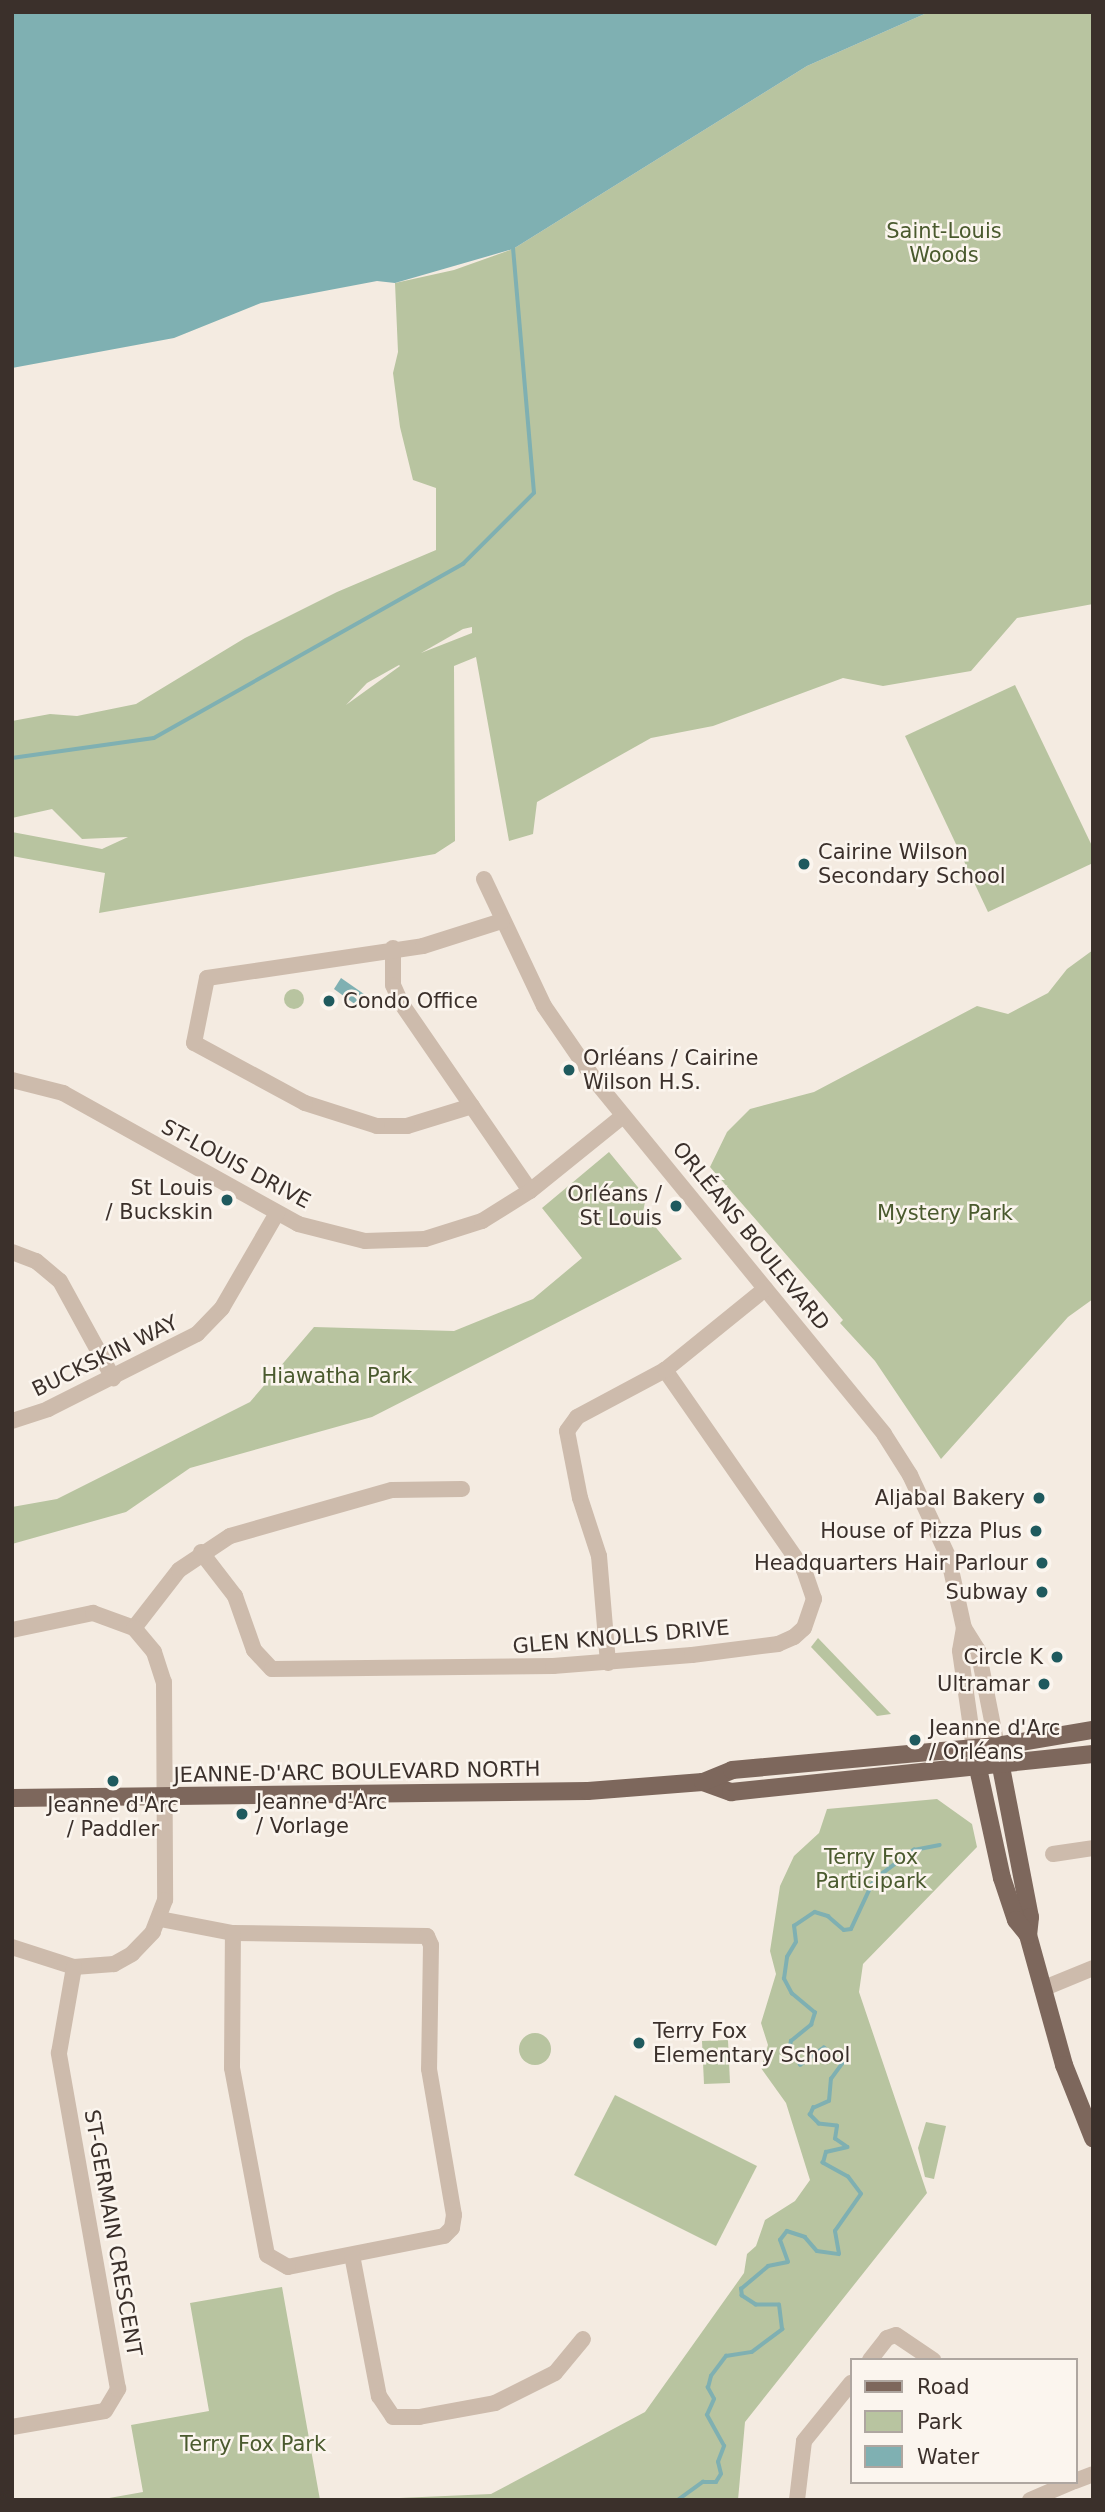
<!DOCTYPE html>
<html>
<head>
<meta charset="utf-8">
<style>
	body { margin:0 }
	#map { position:relative; width:1105px; height:2512px; overflow:hidden; background:#f4ebe1; font-family:"DejaVu Sans",sans-serif }
	div>[style] { position:absolute }
	[style*='--x'] { left:calc(var(--x)*1px); top:calc(var(--y)*1px); width:calc(var(--w)*1px); rotate:calc(var(--a)*1deg) }
	.green>* { inset:0; background:#b8c4a0 }
	.round { border-radius:50% }
	.water>* { inset:0; background:#7fb0b2 }
	.stream>* { height:3.5px; margin:-1.75px; padding:0 1.75px; transform-origin:1.75px; border-radius:1.75px; background:#7fb0b2 }
	.minor>* { height:16px; margin:-8px; padding:0 8px; transform-origin:8px; border-radius:8px; background:#cdbbac }
	.major>* { height:18px; margin:-9px; padding:0 9px; transform-origin:9px; border-radius:9px; background:#7d675c }
	.dots>* { width:19px; height:19px; translate:-50% -50%; box-sizing:border-box; border:4px solid #fbf5ee; border-radius:50% }
	span { translate:-50% -50%; white-space:nowrap; text-align:center; line-height:1.15; -webkit-text-stroke:5px #fbf5ee; paint-order:stroke }
	.park-label { font-size:21px; color:#4a5a2e }
	.poi-label { font-size:21px; color:#3b302b }
	.left { translate:0 -50%; text-align:left }
	.right { translate:-100% -50%; text-align:right }
	.street-label { font-size:21px; color:#3b302b }
	.frame { position:absolute; inset:0; border:14px solid #3b302b; pointer-events:none }
	.legend { position:absolute; left:850px; top:2358px; width:228px; height:126px; box-sizing:border-box; background:#fbf5ee; border:2px solid #aea6a0; margin:0; padding:9px 12px; list-style:none; font-size:21px; color:#3b302b }
	.legend li { display:flex; align-items:center; gap:14px; height:35px }
	.legend b { width:35px; border:2px solid #aea6a0 }
</style>
</head>
<body>
<div id="map">
	<div class="green">
		<i style="clip-path:polygon(evenodd,929px 12px,1093px 12px,1093px 604px,1017px 618px,971px 671px,883px 686px,843px 678px,713px 726px,651px 738px,537px 802px,533px 834px,509px 841px,476px 657px,454px 666px,455px 841px,435px 854px,99px 913px,105px 873px,12px 856px,12px 832px,102px 849px,128px 837px,82px 839px,52px 809px,12px 818px,12px 721px,50px 714px,77px 716px,136px 704px,245px 638px,337px 592px,436px 550px,436px 488px,413px 480px,400px 427px,393px 373px,398px 352px,395px 283px,454px 270px,513px 249px,807px 66px,929px 12px,472px 627px,472px 633px,421px 653px,463px 629px,472px 627px,929px 12px,399px 665px,400px 666px,346px 705px,367px 683px,399px 665px)"></i>
		<i style="clip-path:polygon(1015px 685px,1093px 848px,1093px 863px,988px 912px,905px 736px)"></i>
		<i style="clip-path:polygon(1093px 950px,1093px 1299px,1068px 1317px,941px 1459px,875px 1361px,840px 1323px,843px 1320px,710px 1167px,727px 1132px,750px 1109px,814px 1092px,977px 1006px,1008px 1014px,1048px 993px,1067px 969px)"></i>
		<i class="round" style="left:284px;top:989px;width:20px;height:20px"></i>
		<i style="clip-path:polygon(609px 1152px,646px 1197px,643px 1212px,682px 1259px,372px 1417px,190px 1468px,126px 1512px,12px 1544px,12px 1507px,57px 1499px,250px 1402px,314px 1327px,454px 1331px,533px 1299px,582px 1258px,542px 1208px)"></i>
		<i style="clip-path:polygon(818px 1638px,891px 1714px,877px 1716px,811px 1647px)"></i>
		<i style="clip-path:polygon(937px 1799px,972px 1824px,977px 1847px,863px 1964px,859px 1992px,927px 2193px,745px 2422px,738px 2500px,353px 2500px,491px 2494px,645px 2412px,744px 2273px,747px 2254px,756px 2246px,765px 2220px,795px 2201px,810px 2180px,786px 2103px,761px 2068px,768px 2045px,761px 2023px,776px 1974px,770px 1951px,780px 1886px,794px 1856px,819px 1833px,827px 1809px)"></i>
		<i class="round" style="left:519px;top:2033px;width:32px;height:32px"></i>
		<i style="clip-path:polygon(728px 2040px,730px 2083px,704px 2084px,702px 2041px)"></i>
		<i style="clip-path:polygon(615px 2095px,757px 2166px,716px 2246px,574px 2175px)"></i>
		<i style="clip-path:polygon(926px 2122px,946px 2126px,934px 2179px,925px 2177px,918px 2148px)"></i>
		<i style="clip-path:polygon(282px 2287px,320px 2500px,98px 2500px,143px 2492px,131px 2425px,209px 2411px,190px 2303px)"></i>
	</div>
	<div class="water">
		<i style="clip-path:polygon(12px 12px,929px 12px,807px 66px,513px 249px,395px 283px,377px 281px,261px 303px,174px 338px,12px 368px)"></i>
		<i style="clip-path:polygon(341px 978px,364px 994px,356px 1005px,334px 989px)"></i>
	</div>
	<div class="stream">
		<i style="--x:12;--y:758;--w:143;--a:-8"></i>
		<i style="--x:154;--y:738;--w:355;--a:-29.4"></i>
		<i style="--x:463;--y:564;--w:100;--a:-45"></i>
		<i style="--x:534;--y:493;--w:245;--a:-94.9"></i>
		<i style="--x:678;--y:2500;--w:31;--a:-36"></i>
		<i style="--x:703;--y:2482;--w:13;--a:0"></i>
		<i style="--x:716;--y:2482;--w:9;--a:-58"></i>
		<i style="--x:721;--y:2474;--w:12;--a:-104"></i>
		<i style="--x:718;--y:2462;--w:17;--a:-69"></i>
		<i style="--x:724;--y:2446;--w:35;--a:-119"></i>
		<i style="--x:707;--y:2415;--w:17;--a:-66"></i>
		<i style="--x:714;--y:2399;--w:13;--a:-119"></i>
		<i style="--x:708;--y:2388;--w:12;--a:-76"></i>
		<i style="--x:711;--y:2376;--w:25;--a:-53"></i>
		<i style="--x:726;--y:2356;--w:26;--a:-9"></i>
		<i style="--x:752;--y:2352;--w:38;--a:-37"></i>
		<i style="--x:782;--y:2329;--w:24;--a:-97"></i>
		<i style="--x:779;--y:2305;--w:23;--a:180"></i>
		<i style="--x:756;--y:2305;--w:17;--a:-147"></i>
		<i style="--x:742;--y:2296;--w:7;--a:-98"></i>
		<i style="--x:741;--y:2289;--w:35;--a:-40"></i>
		<i style="--x:768;--y:2266;--w:20;--a:-11"></i>
		<i style="--x:788;--y:2262;--w:23;--a:-110"></i>
		<i style="--x:780;--y:2240;--w:11;--a:-52"></i>
		<i style="--x:787;--y:2231;--w:19;--a:18"></i>
		<i style="--x:805;--y:2237;--w:18;--a:49"></i>
		<i style="--x:817;--y:2251;--w:22;--a:8"></i>
		<i style="--x:839;--y:2254;--w:23;--a:-100"></i>
		<i style="--x:835;--y:2231;--w:45;--a:-54.9"></i>
		<i style="--x:861;--y:2194;--w:21;--a:-127"></i>
		<i style="--x:848;--y:2177;--w:29;--a:-151"></i>
		<i style="--x:823;--y:2163;--w:11;--a:-75"></i>
		<i style="--x:826;--y:2152;--w:22;--a:-13"></i>
		<i style="--x:847;--y:2147;--w:14;--a:-146"></i>
		<i style="--x:835;--y:2139;--w:13;--a:-81"></i>
		<i style="--x:837;--y:2126;--w:18;--a:-174"></i>
		<i style="--x:819;--y:2124;--w:13;--a:-135"></i>
		<i style="--x:810;--y:2115;--w:8;--a:-67"></i>
		<i style="--x:813;--y:2108;--w:17;--a:-24"></i>
		<i style="--x:829;--y:2101;--w:22;--a:-85"></i>
		<i style="--x:831;--y:2079;--w:19;--a:-54"></i>
		<i style="--x:842;--y:2064;--w:24;--a:-138"></i>
		<i style="--x:824;--y:2048;--w:29;--a:144"></i>
		<i style="--x:801;--y:2065;--w:17;--a:-135"></i>
		<i style="--x:789;--y:2053;--w:12;--a:-81"></i>
		<i style="--x:791;--y:2041;--w:26;--a:-39"></i>
		<i style="--x:811;--y:2025;--w:13;--a:-72"></i>
		<i style="--x:815;--y:2013;--w:30;--a:-140"></i>
		<i style="--x:792;--y:1994;--w:17;--a:-118"></i>
		<i style="--x:784;--y:1979;--w:22;--a:-82"></i>
		<i style="--x:787;--y:1957;--w:17;--a:-59"></i>
		<i style="--x:796;--y:1942;--w:16;--a:-97"></i>
		<i style="--x:794;--y:1926;--w:25;--a:-34"></i>
		<i style="--x:815;--y:1912;--w:14;--a:17"></i>
		<i style="--x:828;--y:1916;--w:21;--a:41"></i>
		<i style="--x:844;--y:1930;--w:7;--a:-8"></i>
		<i style="--x:851;--y:1929;--w:50;--a:-65"></i>
		<i style="--x:872;--y:1884;--w:16;--a:-45"></i>
		<i style="--x:883;--y:1873;--w:39;--a:-37"></i>
		<i style="--x:914;--y:1850;--w:26;--a:-11"></i>
	</div>
	<div class="minor">
		<i style="--x:484;--y:879;--w:140;--a:64.7"></i>
		<i style="--x:544;--y:1006;--w:93;--a:55.5"></i>
		<i style="--x:597;--y:1083;--w:453;--a:50.7"></i>
		<i style="--x:884;--y:1434;--w:49;--a:57.6"></i>
		<i style="--x:910;--y:1475;--w:89;--a:64.9"></i>
		<i style="--x:948;--y:1556;--w:74;--a:77.5"></i>
		<i style="--x:964;--y:1628;--w:26;--a:58"></i>
		<i style="--x:978;--y:1650;--w:98;--a:78.8"></i>
		<i style="--x:393;--y:948;--w:37;--a:90"></i>
		<i style="--x:393;--y:985;--w:20;--a:66"></i>
		<i style="--x:401;--y:1003;--w:228;--a:55.5"></i>
		<i style="--x:12;--y:1080;--w:53;--a:14.3"></i>
		<i style="--x:63;--y:1093;--w:269;--a:29.1"></i>
		<i style="--x:298;--y:1224;--w:69;--a:14.2"></i>
		<i style="--x:365;--y:1241;--w:60;--a:-1.9"></i>
		<i style="--x:425;--y:1239;--w:60;--a:-17.5"></i>
		<i style="--x:482;--y:1221;--w:57;--a:-32"></i>
		<i style="--x:530;--y:1191;--w:119;--a:-38.9"></i>
		<i style="--x:472;--y:1106;--w:68;--a:162.9"></i>
		<i style="--x:407;--y:1126;--w:30;--a:180"></i>
		<i style="--x:377;--y:1126;--w:76;--a:-162.3"></i>
		<i style="--x:305;--y:1103;--w:126;--a:-151.6"></i>
		<i style="--x:194;--y:1043;--w:66;--a:-78.7"></i>
		<i style="--x:207;--y:978;--w:218;--a:-8.4"></i>
		<i style="--x:423;--y:946;--w:83;--a:-17.6"></i>
		<i style="--x:12;--y:1252;--w:26;--a:21"></i>
		<i style="--x:36;--y:1261;--w:31;--a:40"></i>
		<i style="--x:60;--y:1281;--w:111;--a:61.3"></i>
		<i style="--x:12;--y:1421;--w:38;--a:-18"></i>
		<i style="--x:48;--y:1409;--w:167;--a:-26.7"></i>
		<i style="--x:197;--y:1334;--w:36;--a:-46"></i>
		<i style="--x:222;--y:1308;--w:110;--a:-59.9"></i>
		<i style="--x:201;--y:1552;--w:56;--a:52.3"></i>
		<i style="--x:235;--y:1596;--w:57;--a:70.6"></i>
		<i style="--x:254;--y:1650;--w:26;--a:47"></i>
		<i style="--x:272;--y:1669;--w:281;--a:-0.6"></i>
		<i style="--x:553;--y:1666;--w:139;--a:-4.5"></i>
		<i style="--x:692;--y:1655;--w:87;--a:-7.3"></i>
		<i style="--x:778;--y:1644;--w:17;--a:-24"></i>
		<i style="--x:794;--y:1637;--w:13;--a:-42"></i>
		<i style="--x:804;--y:1628;--w:31;--a:-71"></i>
		<i style="--x:814;--y:1599;--w:31;--a:-109"></i>
		<i style="--x:804;--y:1570;--w:244;--a:-124.8"></i>
		<i style="--x:134;--y:1628;--w:73;--a:-52.2"></i>
		<i style="--x:179;--y:1570;--w:61;--a:-33.7"></i>
		<i style="--x:230;--y:1536;--w:168;--a:-15.9"></i>
		<i style="--x:392;--y:1490;--w:70;--a:-0.8"></i>
		<i style="--x:964;--y:1628;--w:23;--a:100"></i>
		<i style="--x:960;--y:1651;--w:98;--a:81.8"></i>
		<i style="--x:12;--y:1630;--w:83;--a:-11.9"></i>
		<i style="--x:93;--y:1613;--w:44;--a:20.1"></i>
		<i style="--x:134;--y:1628;--w:31;--a:50"></i>
		<i style="--x:154;--y:1652;--w:32;--a:72"></i>
		<i style="--x:164;--y:1682;--w:218;--a:89.7"></i>
		<i style="--x:165;--y:1900;--w:34;--a:111"></i>
		<i style="--x:153;--y:1932;--w:30;--a:134"></i>
		<i style="--x:132;--y:1954;--w:21;--a:151"></i>
		<i style="--x:114;--y:1964;--w:40;--a:175.7"></i>
		<i style="--x:74;--y:1967;--w:65;--a:-162.1"></i>
		<i style="--x:608;--y:1663;--w:107;--a:-94.8"></i>
		<i style="--x:599;--y:1556;--w:61;--a:-108.1"></i>
		<i style="--x:580;--y:1498;--w:68;--a:-101"></i>
		<i style="--x:567;--y:1431;--w:17;--a:-54"></i>
		<i style="--x:577;--y:1417;--w:100;--a:-28.1"></i>
		<i style="--x:665;--y:1370;--w:129;--a:-39"></i>
		<i style="--x:1053;--y:1854;--w:40;--a:-8.5"></i>
		<i style="--x:160;--y:1919;--w:74;--a:10.9"></i>
		<i style="--x:233;--y:1933;--w:194;--a:0.9"></i>
		<i style="--x:427;--y:1936;--w:10;--a:66"></i>
		<i style="--x:431;--y:1945;--w:124;--a:90.9"></i>
		<i style="--x:429;--y:2069;--w:148;--a:80.3"></i>
		<i style="--x:454;--y:2215;--w:13;--a:99"></i>
		<i style="--x:452;--y:2228;--w:11;--a:135"></i>
		<i style="--x:444;--y:2236;--w:159;--a:168.8"></i>
		<i style="--x:288;--y:2267;--w:24;--a:-150"></i>
		<i style="--x:267;--y:2255;--w:190;--a:-100.6"></i>
		<i style="--x:232;--y:2068;--w:135;--a:-89.6"></i>
		<i style="--x:1042;--y:1989;--w:55;--a:-22.4"></i>
		<i style="--x:352;--y:2255;--w:144;--a:79.2"></i>
		<i style="--x:379;--y:2396;--w:25;--a:56"></i>
		<i style="--x:393;--y:2417;--w:26;--a:0"></i>
		<i style="--x:419;--y:2417;--w:77;--a:-10.4"></i>
		<i style="--x:495;--y:2403;--w:67;--a:-26.6"></i>
		<i style="--x:555;--y:2373;--w:44;--a:-50.5"></i>
		<i style="--x:870;--y:2360;--w:28;--a:-52"></i>
		<i style="--x:887;--y:2338;--w:9;--a:-18"></i>
		<i style="--x:896;--y:2335;--w:45;--a:34"></i>
		<i style="--x:12;--y:2427;--w:94;--a:-9.8"></i>
		<i style="--x:105;--y:2411;--w:26;--a:-59"></i>
		<i style="--x:118;--y:2389;--w:341;--a:-100"></i>
		<i style="--x:59;--y:2053;--w:87;--a:-80.1"></i>
		<i style="--x:1075;--y:2481;--w:19;--a:-21"></i>
		<i style="--x:797;--y:2500;--w:59;--a:-83.2"></i>
		<i style="--x:804;--y:2441;--w:75;--a:-51"></i>
		<i style="--x:1030;--y:2500;--w:46;--a:-23.2"></i>
	</div>
	<div class="major">
		<i style="--x:997;--y:1746;--w:174;--a:79.1"></i>
		<i style="--x:1030;--y:1917;--w:18;--a:96"></i>
		<i style="--x:1028;--y:1935;--w:135;--a:74.5"></i>
		<i style="--x:1064;--y:2065;--w:79;--a:68.3"></i>
		<i style="--x:976;--y:1759;--w:122;--a:77.7"></i>
		<i style="--x:1002;--y:1878;--w:44;--a:71.6"></i>
		<i style="--x:1016;--y:1920;--w:19;--a:51"></i>
		<i style="--x:703;--y:1782;--w:30;--a:20"></i>
		<i style="--x:731;--y:1792;--w:364;--a:-6"></i>
		<i style="--x:12;--y:1798;--w:576;--a:-0.7"></i>
		<i style="--x:588;--y:1791;--w:115;--a:-4.5"></i>
		<i style="--x:703;--y:1782;--w:31;--a:-22"></i>
		<i style="--x:732;--y:1770;--w:266;--a:-5.2"></i>
		<i style="--x:997;--y:1746;--w:97;--a:-9.5"></i>
	</div>
	<div class="dots">
		<i style="left:804px;top:864px;background:#1f5a5e"></i>
		<i style="left:329px;top:1001px;background:#1f5a5e"></i>
		<i style="left:569px;top:1070px;background:#1f5a5e"></i>
		<i style="left:227px;top:1200px;background:#1f5a5e"></i>
		<i style="left:676px;top:1206px;background:#1f5a5e"></i>
		<i style="left:1039px;top:1498px;background:#1f5a5e"></i>
		<i style="left:1036px;top:1531px;background:#1f5a5e"></i>
		<i style="left:1042px;top:1563px;background:#1f5a5e"></i>
		<i style="left:1042px;top:1592px;background:#1f5a5e"></i>
		<i style="left:1057px;top:1657px;background:#1f5a5e"></i>
		<i style="left:1044px;top:1684px;background:#1f5a5e"></i>
		<i style="left:915px;top:1740px;background:#1f5a5e"></i>
		<i style="left:113px;top:1781px;background:#1f5a5e"></i>
		<i style="left:242px;top:1814px;background:#1f5a5e"></i>
		<i style="left:639px;top:2043px;background:#1f5a5e"></i>
	</div>
	<div class="park-label">
		<span style="left:944px;top:243px">Saint-Louis<br>Woods</span>
		<span style="left:945px;top:1213px">Mystery Park</span>
		<span style="left:337px;top:1376px">Hiawatha Park</span>
		<span style="left:871px;top:1869px">Terry Fox<br>Participark</span>
		<span style="left:253px;top:2444px">Terry Fox Park</span>
	</div>
	<div class="poi-label">
		<span class="left" style="left:818px;top:864px">Cairine Wilson<br>Secondary School</span>
		<span class="left" style="left:343px;top:1001px">Condo Office</span>
		<span class="left" style="left:583px;top:1070px">Orléans / Cairine<br>Wilson H.S.</span>
		<span class="right" style="left:213px;top:1200px">St Louis<br>/ Buckskin</span>
		<span class="right" style="left:662px;top:1206px">Orléans /<br>St Louis</span>
		<span class="right" style="left:1025px;top:1498px">Aljabal Bakery</span>
		<span class="right" style="left:1022px;top:1531px">House of Pizza Plus</span>
		<span class="right" style="left:1028px;top:1563px">Headquarters Hair Parlour</span>
		<span class="right" style="left:1028px;top:1592px">Subway</span>
		<span class="right" style="left:1043px;top:1657px">Circle K</span>
		<span class="right" style="left:1030px;top:1684px">Ultramar</span>
		<span class="left" style="left:929px;top:1740px">Jeanne d'Arc<br>/ Orléans</span>
		<span class="left" style="left:256px;top:1814px">Jeanne d'Arc<br>/ Vorlage</span>
		<span style="left:113px;top:1817px">Jeanne d'Arc<br>/ Paddler</span>
		<span class="left" style="left:653px;top:2043px">Terry Fox<br>Elementary School</span>
	</div>
	<div class="street-label">
		<span style="left:236px;top:1164px;rotate:28deg">ST-LOUIS DRIVE</span>
		<span style="left:751px;top:1236px;rotate:51deg">ORLÉANS BOULEVARD</span>
		<span style="left:105px;top:1356px;rotate:-26deg">BUCKSKIN WAY</span>
		<span style="left:621px;top:1637px;rotate:-5deg">GLEN KNOLLS DRIVE</span>
		<span style="left:357px;top:1772px;rotate:-1deg">JEANNE-D'ARC BOULEVARD NORTH</span>
		<span style="left:113px;top:2233px;rotate:80deg">ST-GERMAIN CRESCENT</span>
	</div>
	<div class="frame"></div>
	<ul class="legend">
	<li><b style="height:9px;background:#7d675c"></b>Road</li>
	<li><b style="height:19px;background:#b8c4a0"></b>Park</li>
	<li><b style="height:19px;background:#7fb0b2"></b>Water</li>
	</ul>
</div>
</body>
</html>
